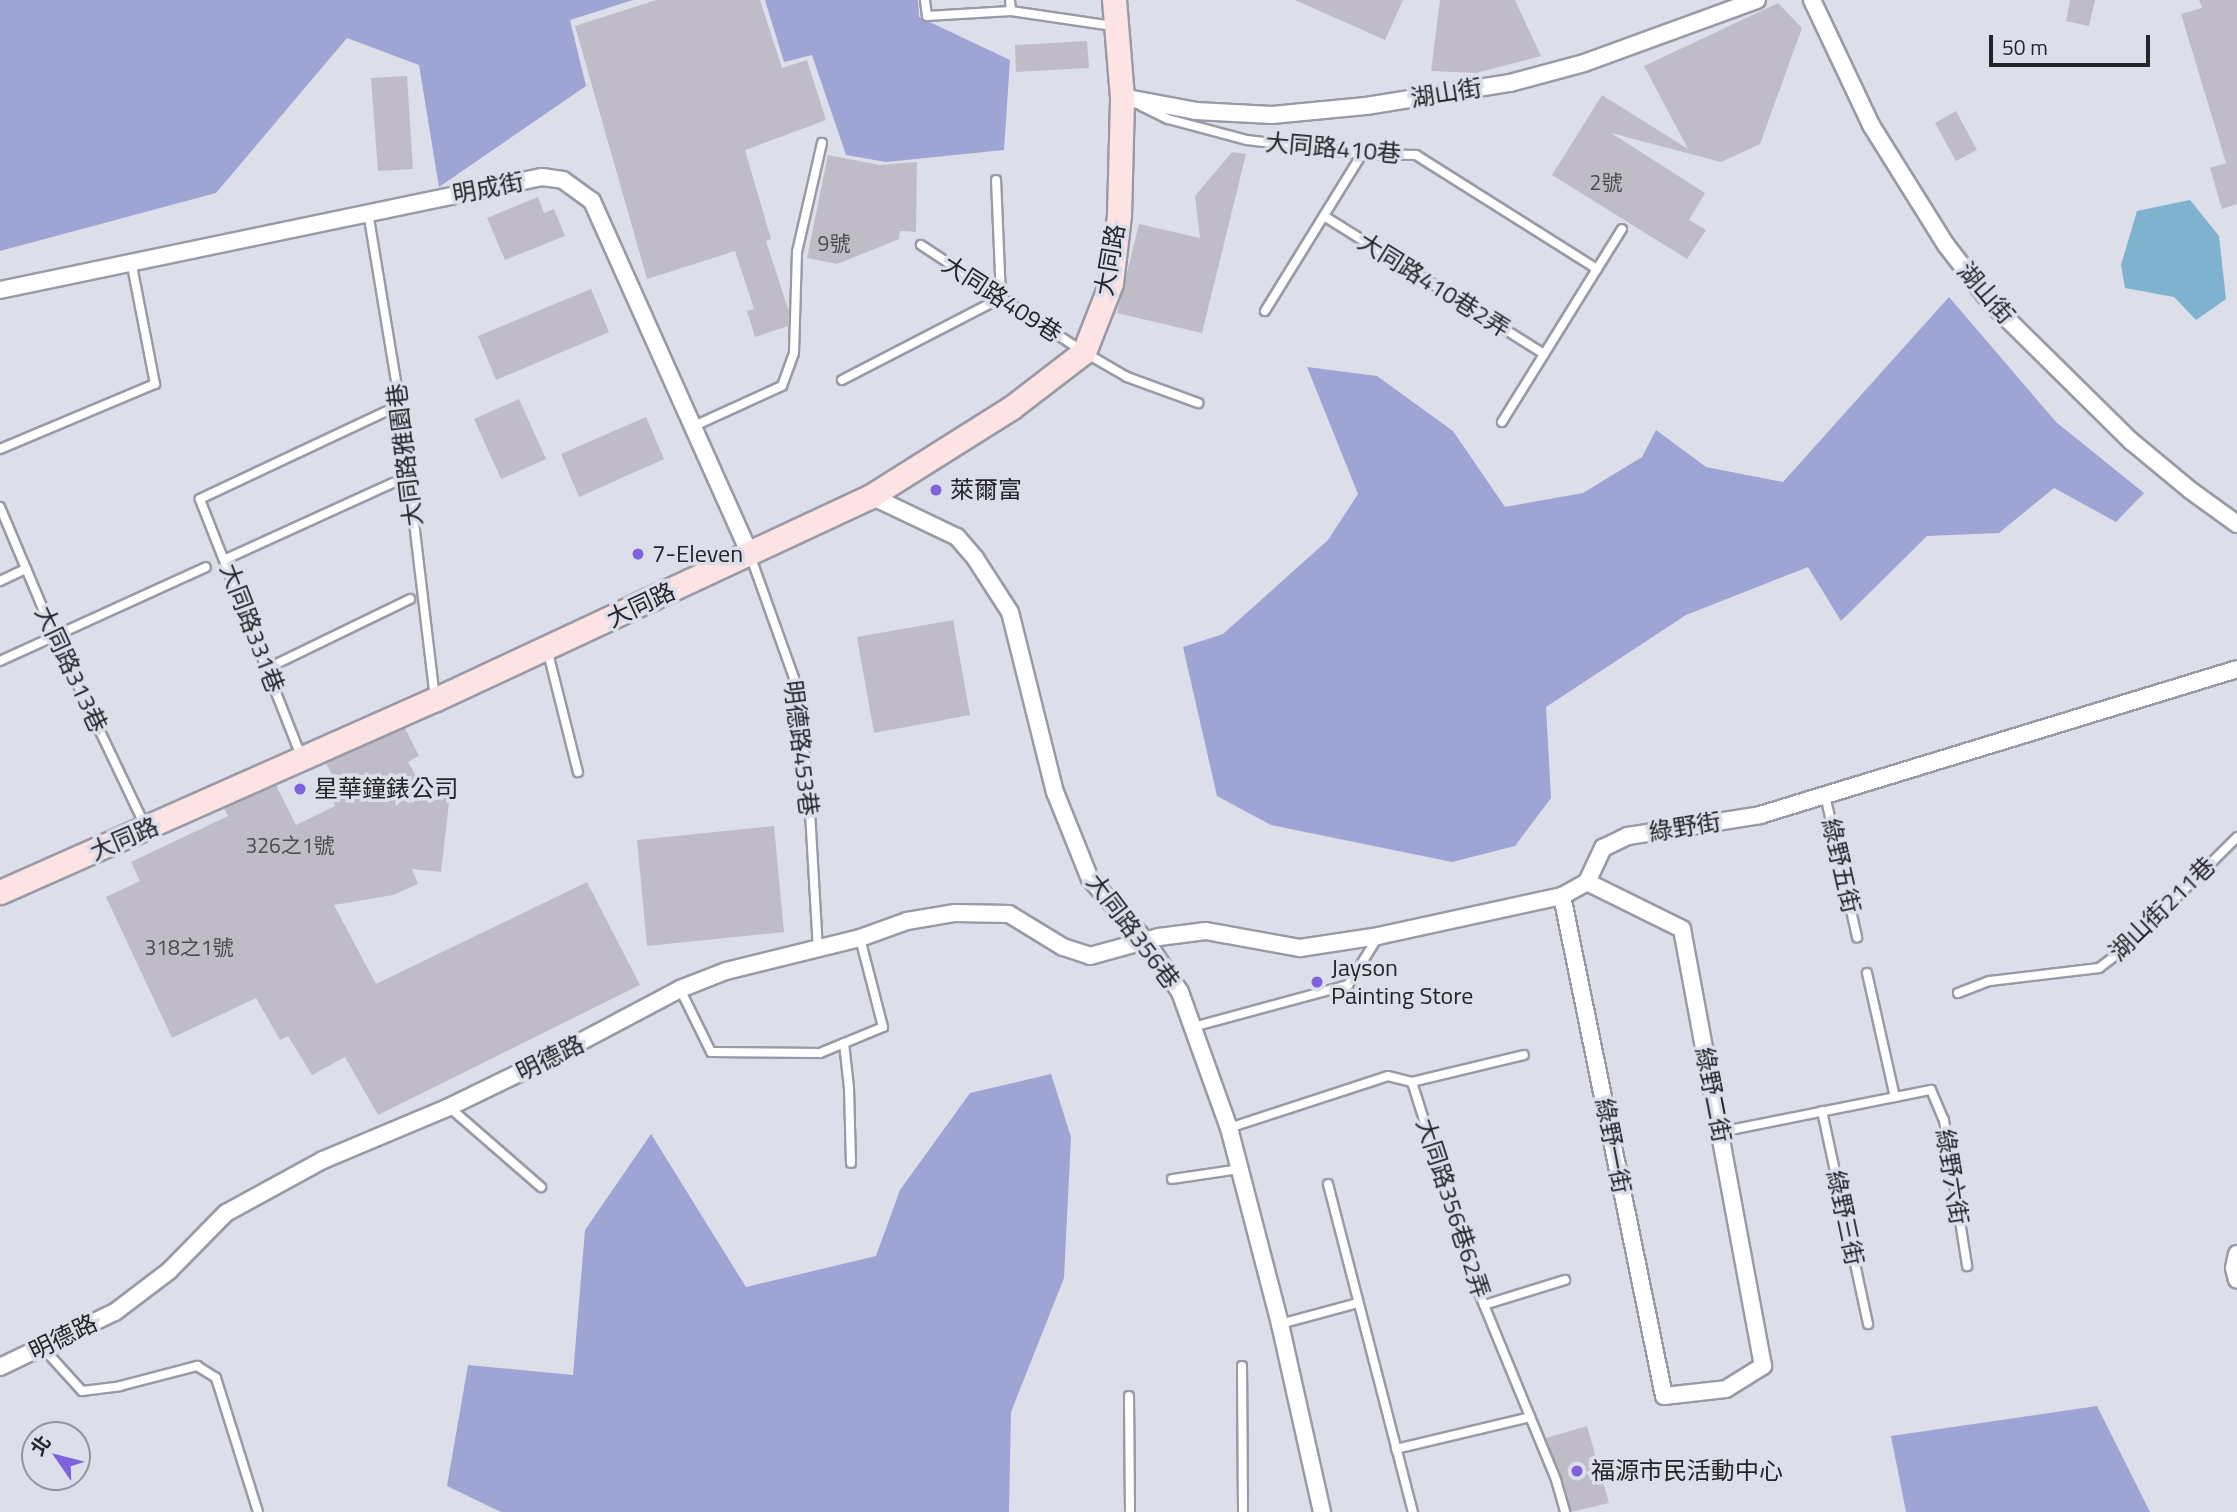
<!DOCTYPE html>
<html>
<head>
<meta charset="utf-8">
<style>
	body { margin:0 }
	#map { position:relative; width:2237px; height:1512px; overflow:hidden; background:#dcdeea; font-family:"Titillium Web","Noto Sans TC",sans-serif }
	div>[style] { position:absolute }
	[style*='--x'] { left:calc(var(--x)*1px); top:calc(var(--y)*1px); width:calc(var(--w)*1px); rotate:calc(var(--a)*1deg) }
	.forest>* { inset:0; background:#9ea4d3 }
	.water>* { inset:0; background:#7fb2cf }
	.building>* { inset:0; background:#c0bcc7 }
	.roads { filter:drop-shadow(2px 0 #999aa5) drop-shadow(-2px 0 #999aa5) drop-shadow(0 2px #999aa5) drop-shadow(0 -2px #999aa5) }
	.lane>* { height:8px; margin:-4px; padding:0 4px; transform-origin:4px; border-radius:4px; background:#fff }
	.street>* { height:16px; margin:-8px; padding:0 8px; transform-origin:8px; border-radius:8px; background:#fff }
	.secondary>* { height:23px; margin:-11.5px; padding:0 11.5px; transform-origin:11.5px; border-radius:11.5px; background:#fee3e5 }
	.dots>* { width:19px; height:19px; translate:-50% -50%; box-sizing:border-box; border:4px solid #dcdeea; border-radius:50% }
	span { translate:-50% -50%; white-space:nowrap; text-align:center; line-height:1.15; -webkit-text-stroke:7px #dcdeea; paint-order:stroke }
	.number-label { font-size:21px; color:#4b4a50 }
	.number-label span { -webkit-text-stroke-width:0 }
	.street-label { font-size:24px; color:#242429 }
	.poi-label { font-size:24px; color:#242429 }
	.left { translate:0 -50%; text-align:left }
	.north { position:absolute; left:21px; top:1421px; width:70px; height:70px; box-sizing:border-box; background:#dcdeea; border:2px solid #92949d; border-radius:50%; rotate:305deg; font-size:19px; font-weight:700; line-height:28px; text-align:center; color:#242429 }
	.north::after { content:''; display:block; margin:auto; width:24px; height:32px; background:#8062dd; clip-path:polygon(50% 0,100% 100%,50% 72%,0 100%) }
	.scale { position:absolute; left:1989px; top:35px; width:161px; height:32px; box-sizing:border-box; border:4px solid #242429; border-top:0; padding-left:9px; font-size:21px; line-height:24px; white-space:nowrap; color:#242429; -webkit-text-stroke:5px #dcdeea; paint-order:stroke }
</style>
</head>
<body>
<div id="map">
	<div class="forest">
		<i style="clip-path:polygon(0 0,633px 0,570px 20px,586px 86px,439px 187px,419px 65px,347px 38px,216px 193px,0 251px)"></i>
		<i style="clip-path:polygon(765px 0,918px 0,919px 17px,1010px 60px,1004px 150px,886px 162px,846px 155px,812px 55px,784px 62px)"></i>
		<i style="clip-path:polygon(1949px 297px,2056px 422px,2144px 493px,2116px 522px,2054px 488px,1999px 533px,1927px 536px,1841px 621px,1808px 567px,1686px 615px,1546px 707px,1551px 798px,1515px 846px,1452px 862px,1271px 825px,1217px 796px,1183px 647px,1223px 634px,1328px 540px,1358px 494px,1307px 367px,1377px 376px,1453px 431px,1505px 507px,1583px 493px,1642px 457px,1656px 430px,1706px 467px,1783px 482px)"></i>
		<i style="clip-path:polygon(1051px 1074px,1071px 1137px,1064px 1278px,1011px 1412px,1009px 1512px,501px 1512px,447px 1486px,468px 1365px,573px 1375px,585px 1230px,651px 1134px,746px 1287px,876px 1256px,900px 1190px,970px 1093px)"></i>
		<i style="clip-path:polygon(2097px 1406px,2150px 1512px,1906px 1512px,1891px 1436px)"></i>
	</div>
	<div class="water">
		<i style="clip-path:polygon(2190px 200px,2219px 236px,2226px 299px,2196px 320px,2174px 297px,2125px 288px,2121px 265px,2137px 211px)"></i>
	</div>
	<div class="building">
		<i style="clip-path:polygon(656px 0,760px 0,782px 68px,807px 60px,826px 120px,745px 150px,771px 239px,766px 241px,789px 312px,788px 326px,755px 337px,747px 311px,754px 309px,735px 251px,647px 279px,575px 26px)"></i>
		<i style="clip-path:polygon(1295px 0,1403px 0,1385px 40px)"></i>
		<i style="clip-path:polygon(1440px 0,1515px 0,1541px 56px,1476px 73px,1431px 71px)"></i>
		<i style="clip-path:polygon(2070px 0,2095px 0,2089px 26px,2066px 21px)"></i>
		<i style="clip-path:polygon(2199px 0,2237px 0,2237px 204px,2222px 209px,2210px 168px,2226px 163px,2181px 14px,2202px 8px)"></i>
		<i style="clip-path:polygon(1778px 3px,1802px 28px,1760px 144px,1721px 162px,1611px 133px,1705px 193px,1689px 220px,1706px 230px,1687px 259px,1552px 175px,1602px 95px,1688px 149px,1644px 66px)"></i>
		<i style="clip-path:polygon(1087px 41px,1089px 68px,1016px 72px,1015px 45px)"></i>
		<i style="clip-path:polygon(407px 76px,413px 169px,378px 171px,371px 78px)"></i>
		<i style="clip-path:polygon(1956px 111px,1977px 150px,1956px 161px,1935px 123px)"></i>
		<i style="clip-path:polygon(1232px 152px,1246px 154px,1202px 333px,1117px 313px,1139px 224px,1200px 238px,1195px 196px)"></i>
		<i style="clip-path:polygon(828px 155px,880px 165px,917px 162px,916px 232px,900px 231px,899px 239px,837px 264px,807px 258px)"></i>
		<i style="clip-path:polygon(538px 197px,544px 213px,554px 209px,565px 236px,505px 260px,487px 218px)"></i>
		<i style="clip-path:polygon(591px 289px,609px 332px,496px 380px,478px 336px)"></i>
		<i style="clip-path:polygon(519px 399px,546px 459px,501px 479px,474px 419px)"></i>
		<i style="clip-path:polygon(646px 417px,664px 459px,579px 497px,561px 454px)"></i>
		<i style="clip-path:polygon(953px 620px,970px 715px,874px 733px,857px 637px)"></i>
		<i style="clip-path:polygon(405px 728px,419px 756px,408px 762px,416px 776px,414px 790px,450px 794px,441px 872px,412px 869px,418px 884px,393px 895px,334px 905px,376px 984px,587px 882px,640px 985px,378px 1115px,345px 1057px,312px 1075px,288px 1036px,280px 1040px,256px 998px,172px 1038px,106px 897px,140px 881px,131px 862px,228px 816px,224px 808px,276px 785px,296px 825px,335px 806px,329px 793px,339px 788px,326px 763px)"></i>
		<i style="clip-path:polygon(774px 826px,784px 932px,647px 946px,637px 840px)"></i>
		<i style="clip-path:polygon(1587px 1426px,1609px 1503px,1571px 1512px,1546px 1438px)"></i>
	</div>
	<div class="roads">
		<div class="lane">
			<i style="--x:925;--y:0;--w:16;--a:83"></i>
			<i style="--x:927;--y:16;--w:84;--a:-3.4"></i>
			<i style="--x:1011;--y:11;--w:103;--a:8.4"></i>
			<i style="--x:1010;--y:0;--w:11;--a:85"></i>
			<i style="--x:1141;--y:106;--w:30;--a:26"></i>
			<i style="--x:1168;--y:119;--w:82;--a:14.9"></i>
			<i style="--x:1247;--y:140;--w:116;--a:6.9"></i>
			<i style="--x:1362;--y:154;--w:54;--a:1.1"></i>
			<i style="--x:1416;--y:155;--w:214;--a:32.2"></i>
			<i style="--x:1597;--y:269;--w:47;--a:-58"></i>
			<i style="--x:368;--y:212;--w:196;--a:80.6"></i>
			<i style="--x:400;--y:405;--w:294;--a:83.2"></i>
			<i style="--x:1324;--y:216;--w:260;--a:32.1"></i>
			<i style="--x:921;--y:245;--w:195;--a:33.3"></i>
			<i style="--x:1084;--y:352;--w:50;--a:30.2"></i>
			<i style="--x:1127;--y:377;--w:76;--a:20.1"></i>
			<i style="--x:1265;--y:311;--w:185;--a:-58.3"></i>
			<i style="--x:842;--y:380;--w:179;--a:-27.3"></i>
			<i style="--x:1001;--y:298;--w:118;--a:-92.4"></i>
			<i style="--x:1502;--y:422;--w:180;--a:-58.2"></i>
			<i style="--x:692;--y:427;--w:99;--a:-24.5"></i>
			<i style="--x:782;--y:386;--w:35;--a:-70"></i>
			<i style="--x:794;--y:353;--w:101;--a:-88.3"></i>
			<i style="--x:797;--y:252;--w:112;--a:-77.1"></i>
			<i style="--x:0;--y:449;--w:168;--a:-22.8"></i>
			<i style="--x:155;--y:384;--w:125;--a:-101"></i>
			<i style="--x:0;--y:507;--w:141;--a:67.1"></i>
			<i style="--x:55;--y:637;--w:209;--a:64.5"></i>
			<i style="--x:750;--y:555;--w:131;--a:70.3"></i>
			<i style="--x:794;--y:678;--w:100;--a:82"></i>
			<i style="--x:808;--y:777;--w:171;--a:86.7"></i>
			<i style="--x:226;--y:559;--w:183;--a:-24.5"></i>
			<i style="--x:0;--y:581;--w:29;--a:-25"></i>
			<i style="--x:547;--y:649;--w:127;--a:75.9"></i>
			<i style="--x:0;--y:661;--w:226;--a:-24.5"></i>
			<i style="--x:268;--y:668;--w:158;--a:-25.9"></i>
			<i style="--x:301;--y:756;--w:276;--a:-111.5"></i>
			<i style="--x:200;--y:499;--w:221;--a:-25.2"></i>
			<i style="--x:1825;--y:795;--w:146;--a:77.3"></i>
			<i style="--x:1867;--y:973;--w:127;--a:77.3"></i>
			<i style="--x:680;--y:989;--w:70;--a:63.8"></i>
			<i style="--x:711;--y:1052;--w:109;--a:0.5"></i>
			<i style="--x:820;--y:1053;--w:68;--a:-22.4"></i>
			<i style="--x:883;--y:1027;--w:92;--a:-104.5"></i>
			<i style="--x:1958;--y:993;--w:34;--a:-21"></i>
			<i style="--x:1990;--y:981;--w:110;--a:-6.8"></i>
			<i style="--x:2099;--y:968;--w:31;--a:-37"></i>
			<i style="--x:2124;--y:949;--w:159;--a:-44.7"></i>
			<i style="--x:1193;--y:1027;--w:161;--a:-15.2"></i>
			<i style="--x:1348;--y:985;--w:57;--a:-58"></i>
			<i style="--x:844;--y:1043;--w:45;--a:83.7"></i>
			<i style="--x:849;--y:1088;--w:75;--a:88.5"></i>
			<i style="--x:1412;--y:1082;--w:115;--a:-13.6"></i>
			<i style="--x:449;--y:1107;--w:122;--a:41"></i>
			<i style="--x:1822;--y:1111;--w:218;--a:77.8"></i>
			<i style="--x:1229;--y:1128;--w:167;--a:-18.1"></i>
			<i style="--x:1388;--y:1076;--w:25;--a:14"></i>
			<i style="--x:1412;--y:1082;--w:216;--a:72.5"></i>
			<i style="--x:1477;--y:1288;--w:208;--a:67.6"></i>
			<i style="--x:1556;--y:1480;--w:33;--a:74"></i>
			<i style="--x:1720;--y:1132;--w:215;--a:-11.3"></i>
			<i style="--x:1931;--y:1090;--w:33;--a:67"></i>
			<i style="--x:1944;--y:1120;--w:148;--a:81"></i>
			<i style="--x:1172;--y:1179;--w:69;--a:-8.4"></i>
			<i style="--x:1328;--y:1184;--w:339;--a:75.5"></i>
			<i style="--x:1484;--y:1305;--w:85;--a:-17.2"></i>
			<i style="--x:1280;--y:1324;--w:81;--a:-15.1"></i>
			<i style="--x:43;--y:1348;--w:58;--a:47.8"></i>
			<i style="--x:82;--y:1391;--w:38;--a:-7"></i>
			<i style="--x:120;--y:1386;--w:80;--a:-14.6"></i>
			<i style="--x:197;--y:1366;--w:22;--a:32"></i>
			<i style="--x:216;--y:1378;--w:140;--a:72.6"></i>
			<i style="--x:1242;--y:1366;--w:146;--a:89.6"></i>
			<i style="--x:1129;--y:1396;--w:116;--a:89.5"></i>
			<i style="--x:1396;--y:1449;--w:138;--a:-13.4"></i>
		</div>
		<div class="street">
			<i style="--x:1812;--y:0;--w:138;--a:64.7"></i>
			<i style="--x:1871;--y:125;--w:142;--a:58"></i>
			<i style="--x:1946;--y:245;--w:73;--a:52.2"></i>
			<i style="--x:1991;--y:303;--w:197;--a:44.6"></i>
			<i style="--x:2131;--y:441;--w:77;--a:39.7"></i>
			<i style="--x:2190;--y:490;--w:58;--a:35.9"></i>
			<i style="--x:1122;--y:97;--w:75;--a:10.7"></i>
			<i style="--x:1196;--y:111;--w:76;--a:3"></i>
			<i style="--x:1272;--y:115;--w:94;--a:-5.5"></i>
			<i style="--x:1366;--y:106;--w:146;--a:-9.1"></i>
			<i style="--x:1510;--y:83;--w:77;--a:-15.1"></i>
			<i style="--x:1584;--y:63;--w:184;--a:-20"></i>
			<i style="--x:0;--y:290;--w:554;--a:-11.78"></i>
			<i style="--x:542;--y:177;--w:21;--a:8"></i>
			<i style="--x:563;--y:180;--w:36;--a:36"></i>
			<i style="--x:592;--y:201;--w:388;--a:65.9"></i>
			<i style="--x:871;--y:496;--w:95;--a:25.5"></i>
			<i style="--x:957;--y:537;--w:28;--a:49"></i>
			<i style="--x:975;--y:558;--w:64;--a:57.1"></i>
			<i style="--x:1010;--y:612;--w:186;--a:76"></i>
			<i style="--x:1055;--y:792;--w:94;--a:68.1"></i>
			<i style="--x:1090;--y:879;--w:84;--a:47.9"></i>
			<i style="--x:1146;--y:941;--w:61;--a:56.3"></i>
			<i style="--x:1180;--y:992;--w:145;--a:70.2"></i>
			<i style="--x:1229;--y:1128;--w:203;--a:75.4"></i>
			<i style="--x:1280;--y:1324;--w:193;--a:77.4"></i>
			<i style="--x:1562;--y:896;--w:510;--a:78.47"></i>
			<i style="--x:1664;--y:1396;--w:62;--a:-6.4"></i>
			<i style="--x:1726;--y:1389;--w:44;--a:-31.9"></i>
			<i style="--x:1763;--y:1366;--w:444;--a:-100.5"></i>
			<i style="--x:1682;--y:929;--w:106;--a:-153.7"></i>
			<i style="--x:2237;--y:1254;--w:14;--a:102"></i>
			<i style="--x:2234;--y:1268;--w:12;--a:76"></i>
			<i style="--x:0;--y:1367;--w:127;--a:-25.6"></i>
			<i style="--x:115;--y:1312;--w:68;--a:-37.2"></i>
			<i style="--x:169;--y:1271;--w:81;--a:-45.5"></i>
			<i style="--x:226;--y:1213;--w:111;--a:-28.7"></i>
			<i style="--x:323;--y:1160;--w:137;--a:-22.8"></i>
			<i style="--x:449;--y:1107;--w:110;--a:-25.9"></i>
			<i style="--x:548;--y:1059;--w:149;--a:-27.9"></i>
			<i style="--x:680;--y:989;--w:49;--a:-21.4"></i>
			<i style="--x:726;--y:971;--w:138;--a:-13.8"></i>
			<i style="--x:860;--y:938;--w:50;--a:-19.9"></i>
			<i style="--x:907;--y:921;--w:49;--a:-9.5"></i>
			<i style="--x:955;--y:913;--w:54;--a:1.1"></i>
			<i style="--x:1009;--y:914;--w:63;--a:31.4"></i>
			<i style="--x:1063;--y:947;--w:28;--a:18"></i>
			<i style="--x:1090;--y:956;--w:72;--a:-15.4"></i>
			<i style="--x:1159;--y:937;--w:47;--a:-7.3"></i>
			<i style="--x:1206;--y:931;--w:96;--a:10.3"></i>
			<i style="--x:1300;--y:948;--w:79;--a:-8.7"></i>
			<i style="--x:1378;--y:936;--w:188;--a:-12.3"></i>
			<i style="--x:1562;--y:896;--w:29;--a:-29"></i>
			<i style="--x:1587;--y:882;--w:38;--a:-65"></i>
			<i style="--x:1603;--y:848;--w:28;--a:-26"></i>
			<i style="--x:1628;--y:836;--w:134;--a:-9"></i>
			<i style="--x:1760;--y:815;--w:499;--a:-17"></i>
		</div>
		<div class="secondary">
			<i style="--x:0;--y:892;--w:477;--a:-23.9"></i>
			<i style="--x:436;--y:699;--w:480;--a:-25"></i>
			<i style="--x:871;--y:496;--w:165;--a:-32.2"></i>
			<i style="--x:1011;--y:408;--w:92;--a:-37.5"></i>
			<i style="--x:1084;--y:352;--w:74;--a:-68.6"></i>
			<i style="--x:1111;--y:283;--w:68;--a:-83.3"></i>
			<i style="--x:1119;--y:215;--w:118;--a:-88.5"></i>
			<i style="--x:1122;--y:97;--w:97;--a:-94.7"></i>
		</div>
	</div>
	<div class="dots">
		<i style="left:936px;top:490px;background:#8062dd"></i>
		<i style="left:638px;top:554px;background:#8062dd"></i>
		<i style="left:300px;top:789px;background:#8062dd"></i>
		<i style="left:1317px;top:982px;background:#8062dd"></i>
		<i style="left:1577px;top:1471px;background:#8062dd"></i>
	</div>
	<div class="number-label">
		<span style="left:1606px;top:182px">2號</span>
		<span style="left:834px;top:243px">9號</span>
		<span style="left:290px;top:845px">326之1號</span>
		<span style="left:189px;top:947px">318之1號</span>
	</div>
	<div class="street-label">
		<span style="left:1446px;top:93px;rotate:-9deg">湖山街</span>
		<span style="left:1333px;top:148px;rotate:5deg">大同路410巷</span>
		<span style="left:488px;top:188px;rotate:-11deg">明成街</span>
		<span style="left:1110px;top:260px;rotate:-80deg">大同路</span>
		<span style="left:1434px;top:285px;rotate:32deg">大同路410巷2弄</span>
		<span style="left:1986px;top:293px;rotate:49deg">湖山街</span>
		<span style="left:1002px;top:299px;rotate:33deg">大同路409巷</span>
		<span style="left:405px;top:455px;rotate:-97deg">大同路雅園巷</span>
		<span style="left:641px;top:605px;rotate:-25deg">大同路</span>
		<span style="left:252px;top:628px;rotate:69deg">大同路331巷</span>
		<span style="left:71px;top:669px;rotate:65deg">大同路313巷</span>
		<span style="left:801px;top:748px;rotate:83deg">明德路453巷</span>
		<span style="left:1685px;top:827px;rotate:-9deg">綠野街</span>
		<span style="left:124px;top:839px;rotate:-23deg">大同路</span>
		<span style="left:1841px;top:866px;rotate:77deg">綠野五街</span>
		<span style="left:2162px;top:909px;rotate:-44deg">湖山街211巷</span>
		<span style="left:1133px;top:931px;rotate:53deg">大同路356巷</span>
		<span style="left:550px;top:1058px;rotate:-26deg">明德路</span>
		<span style="left:1713px;top:1095px;rotate:79deg">綠野二街</span>
		<span style="left:1613px;top:1146px;rotate:79deg">綠野一街</span>
		<span style="left:1952px;top:1177px;rotate:81deg">綠野六街</span>
		<span style="left:1453px;top:1208px;rotate:72deg">大同路356巷62弄</span>
		<span style="left:1845px;top:1218px;rotate:78deg">綠野三街</span>
		<span style="left:63px;top:1337px;rotate:-26deg">明德路</span>
	</div>
	<div class="poi-label">
		<span class="left" style="left:950px;top:490px">萊爾富</span>
		<span class="left" style="left:652px;top:554px">7-Eleven</span>
		<span class="left" style="left:314px;top:789px">星華鐘錶公司</span>
		<span class="left" style="left:1331px;top:982px">Jayson<br>Painting Store</span>
		<span class="left" style="left:1591px;top:1471px">福源市民活動中心</span>
	</div>
	<div class="north">北</div>
	<div class="scale">50 m</div>
</div>
</body>
</html>
